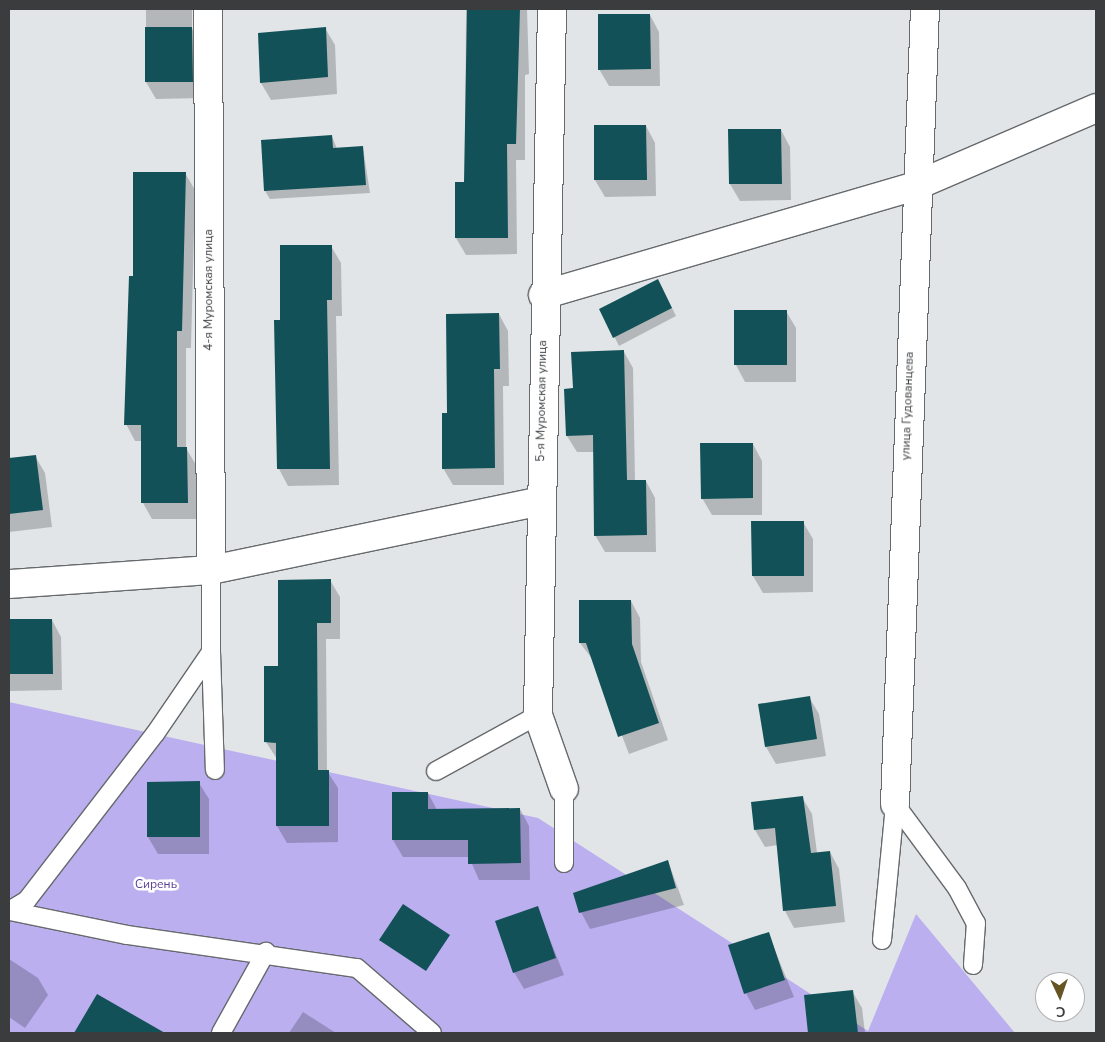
<!DOCTYPE html>
<html>
<head>
<meta charset="utf-8">
<style>
	body { margin:0 }
	#map { position:relative; width:1105px; height:1042px; overflow:hidden; background:#e1e5e8; font-family:"Nunito Sans",sans-serif }
	div>[style] { position:absolute }
	[style*='--x'] { left:calc(var(--x)*1px); top:calc(var(--y)*1px); width:calc(var(--w)*1px); rotate:calc(var(--a)*1deg) }
	.green>* { inset:0; background:#bbafef }
	.shadow>* { inset:0; background:#0003 }
	.building>* { inset:0; background:#125158 }
	.roads { filter:drop-shadow(1px 0 #666a6d) drop-shadow(-1px 0 #666a6d) drop-shadow(0 1px #666a6d) drop-shadow(0 -1px #666a6d) }
	.lane>* { height:18px; margin:-9px; padding:0 9px; transform-origin:9px; border-radius:9px; background:#fff }
	.street>* { height:28px; margin:-14px; padding:0 14px; transform-origin:14px; border-radius:14px; background:#fff }
	span { translate:-50% -50%; white-space:nowrap; text-align:center; line-height:1.15; -webkit-text-stroke:5px #fff; paint-order:stroke }
	.street-label { font-size:12px; color:#3a3c3e }
	.park-label { font-size:12px; color:#5a4297 }
	.frame { position:absolute; inset:0; border:10px solid #3a3c3e; pointer-events:none }
	.north { position:absolute; left:1035px; top:972px; width:50px; height:50px; box-sizing:border-box; background:#fff; border:1px solid #b0b1b2; border-radius:50%; rotate:177deg; font-size:14px; font-weight:700; line-height:20px; text-align:center; color:#3a3c3e }
	.north::after { content:''; display:block; margin:auto; width:18px; height:22px; background:#665523; clip-path:polygon(50% 0,100% 100%,50% 72%,0 100%) }
</style>
</head>
<body>
<div id="map">
	<div class="green">
		<i style="clip-path:polygon(9px 702px,538px 818px,868px 1031px,916px 914px,1015px 1033px,9px 1033px)"></i>
	</div>
	<div class="shadow">
		<i style="clip-path:polygon(146px 9px,192px 9px,192px 29px,202px 45px,202px 98px,156px 99px,146px 82px)"></i>
		<i style="clip-path:polygon(466px 9px,527px 9px,529px 74px,525px 75px,525px 160px,516px 160px,517px 254px,466px 255px,456px 238px,465px 184px)"></i>
		<i style="clip-path:polygon(650px 15px,659px 32px,660px 86px,609px 86px,599px 69px)"></i>
		<i style="clip-path:polygon(325px 28px,335px 45px,337px 94px,271px 100px,261px 83px)"></i>
		<i style="clip-path:polygon(646px 126px,655px 143px,656px 196px,605px 197px,595px 180px)"></i>
		<i style="clip-path:polygon(781px 130px,790px 147px,791px 200px,740px 201px,730px 184px)"></i>
		<i style="clip-path:polygon(332px 136px,337px 149px,363px 148px,370px 193px,270px 199px,265px 191px)"></i>
		<i style="clip-path:polygon(185px 173px,195px 190px,191px 348px,186px 348px,186px 448px,196px 465px,197px 519px,152px 519px,143px 503px,142px 441px,135px 441px,126px 424px,134px 277px)"></i>
		<i style="clip-path:polygon(331px 246px,341px 263px,342px 316px,336px 316px,339px 485px,288px 486px,279px 469px,281px 322px)"></i>
		<i style="clip-path:polygon(662px 288px,676px 316px,619px 346px,601px 310px)"></i>
		<i style="clip-path:polygon(735px 311px,786px 311px,796px 328px,796px 382px,745px 382px,736px 365px)"></i>
		<i style="clip-path:polygon(499px 314px,508px 331px,509px 386px,503px 386px,504px 485px,453px 485px,443px 468px)"></i>
		<i style="clip-path:polygon(624px 352px,633px 368px,635px 481px,646px 481px,655px 498px,656px 552px,605px 552px,595px 535px,594px 452px,577px 452px,567px 436px,574px 390px)"></i>
		<i style="clip-path:polygon(753px 444px,762px 461px,762px 515px,712px 515px,702px 498px)"></i>
		<i style="clip-path:polygon(35px 456px,45px 473px,52px 527px,9px 532px,9px 460px)"></i>
		<i style="clip-path:polygon(803px 522px,813px 539px,813px 592px,763px 593px,753px 576px)"></i>
		<i style="clip-path:polygon(330px 580px,340px 597px,340px 639px,326px 639px,327px 771px,338px 788px,338px 842px,287px 843px,277px 826px,277px 759px,266px 742px,265px 668px,280px 668px)"></i>
		<i style="clip-path:polygon(580px 601px,631px 601px,640px 618px,641px 662px,668px 740px,629px 754px,593px 660px,580px 643px)"></i>
		<i style="clip-path:polygon(9px 620px,52px 620px,61px 637px,62px 690px,9px 691px)"></i>
		<i style="clip-path:polygon(809px 697px,819px 714px,826px 756px,776px 764px,766px 747px)"></i>
		<i style="clip-path:polygon(199px 783px,209px 799px,209px 854px,158px 854px,148px 837px)"></i>
		<i style="clip-path:polygon(393px 793px,428px 793px,437px 810px,520px 809px,529px 826px,530px 880px,479px 880px,469px 857px,403px 857px,393px 840px)"></i>
		<i style="clip-path:polygon(802px 797px,812px 814px,817px 853px,830px 852px,839px 869px,845px 922px,794px 928px,785px 911px,778px 845px,765px 847px,755px 830px)"></i>
		<i style="clip-path:polygon(668px 861px,684px 905px,590px 929px,581px 912px)"></i>
		<i style="clip-path:polygon(537px 907px,564px 975px,524px 989px,514px 972px)"></i>
		<i style="clip-path:polygon(768px 933px,794px 997px,755px 1010px,746px 993px)"></i>
		<i style="clip-path:polygon(9px 959px,38px 978px,48px 995px,25px 1028px,9px 1017px)"></i>
		<i style="clip-path:polygon(852px 991px,862px 1008px,865px 1033px,810px 1033px,805px 996px)"></i>
		<i style="clip-path:polygon(98px 995px,158px 1031px,160px 1033px,76px 1033px)"></i>
		<i style="clip-path:polygon(303px 1012px,336px 1033px,289px 1033px)"></i>
	</div>
	<div class="building">
		<i style="clip-path:polygon(467px 9px,520px 9px,516px 144px,507px 144px,508px 238px,455px 238px,455px 182px,464px 182px)"></i>
		<i style="clip-path:polygon(598px 14px,650px 14px,651px 69px,598px 70px)"></i>
		<i style="clip-path:polygon(145px 27px,192px 27px,193px 82px,145px 82px)"></i>
		<i style="clip-path:polygon(326px 27px,328px 77px,260px 83px,258px 33px)"></i>
		<i style="clip-path:polygon(594px 125px,646px 125px,647px 180px,594px 180px)"></i>
		<i style="clip-path:polygon(728px 129px,781px 129px,782px 184px,729px 184px)"></i>
		<i style="clip-path:polygon(332px 135px,333px 148px,363px 146px,366px 185px,264px 191px,261px 140px)"></i>
		<i style="clip-path:polygon(133px 172px,186px 172px,182px 331px,177px 331px,177px 447px,187px 447px,188px 503px,141px 503px,141px 425px,124px 425px,129px 276px,133px 276px)"></i>
		<i style="clip-path:polygon(280px 245px,332px 245px,332px 300px,327px 300px,330px 469px,277px 469px,274px 320px,280px 320px)"></i>
		<i style="clip-path:polygon(658px 279px,672px 308px,613px 338px,599px 309px)"></i>
		<i style="clip-path:polygon(734px 310px,787px 310px,787px 365px,734px 365px)"></i>
		<i style="clip-path:polygon(499px 313px,500px 369px,494px 369px,495px 468px,442px 469px,442px 413px,447px 413px,446px 314px)"></i>
		<i style="clip-path:polygon(624px 350px,627px 480px,646px 480px,647px 535px,594px 536px,593px 435px,566px 436px,564px 389px,573px 388px,571px 352px)"></i>
		<i style="clip-path:polygon(700px 443px,753px 443px,753px 498px,701px 499px)"></i>
		<i style="clip-path:polygon(36px 455px,43px 510px,9px 514px,9px 458px)"></i>
		<i style="clip-path:polygon(751px 521px,804px 521px,804px 576px,752px 576px)"></i>
		<i style="clip-path:polygon(331px 579px,331px 623px,317px 623px,318px 770px,329px 770px,329px 826px,276px 826px,276px 743px,264px 742px,264px 666px,278px 666px,278px 580px)"></i>
		<i style="clip-path:polygon(579px 600px,631px 600px,632px 644px,659px 723px,618px 737px,586px 643px,579px 643px)"></i>
		<i style="clip-path:polygon(9px 619px,52px 619px,53px 674px,9px 674px)"></i>
		<i style="clip-path:polygon(810px 696px,817px 739px,765px 747px,758px 704px)"></i>
		<i style="clip-path:polygon(200px 781px,200px 837px,147px 837px,147px 782px)"></i>
		<i style="clip-path:polygon(392px 792px,428px 792px,428px 809px,520px 808px,521px 863px,468px 864px,468px 840px,392px 840px)"></i>
		<i style="clip-path:polygon(803px 796px,811px 853px,830px 851px,836px 906px,783px 911px,775px 828px,754px 830px,751px 802px)"></i>
		<i style="clip-path:polygon(668px 860px,676px 888px,579px 913px,573px 893px)"></i>
		<i style="clip-path:polygon(403px 904px,450px 935px,426px 971px,379px 940px)"></i>
		<i style="clip-path:polygon(538px 906px,556px 958px,513px 973px,495px 921px)"></i>
		<i style="clip-path:polygon(769px 932px,785px 980px,744px 994px,728px 945px)"></i>
		<i style="clip-path:polygon(853px 990px,858px 1033px,808px 1033px,804px 995px)"></i>
		<i style="clip-path:polygon(97px 994px,165px 1033px,74px 1033px)"></i>
	</div>
	<div class="roads">
		<div class="lane">
			<i style="--x:211;--y:652;--w:118;--a:88.1"></i>
			<i style="--x:436;--y:771;--w:116;--a:-28.8"></i>
			<i style="--x:895;--y:804;--w:104;--a:53.6"></i>
			<i style="--x:957;--y:888;--w:40;--a:62"></i>
			<i style="--x:976;--y:923;--w:42;--a:94.1"></i>
			<i style="--x:564;--y:863;--w:74;--a:-90"></i>
			<i style="--x:9;--y:911;--w:21;--a:-31"></i>
			<i style="--x:27;--y:900;--w:210;--a:-52.4"></i>
			<i style="--x:155;--y:734;--w:99;--a:-55.7"></i>
			<i style="--x:211;--y:652;--w:82;--a:-90"></i>
			<i style="--x:10;--y:911;--w:119;--a:11.6"></i>
			<i style="--x:127;--y:935;--w:232;--a:8.2"></i>
			<i style="--x:357;--y:968;--w:99;--a:40.9"></i>
			<i style="--x:882;--y:940;--w:137;--a:-84.5"></i>
			<i style="--x:221;--y:1033;--w:93;--a:-60.9"></i>
		</div>
		<div class="street">
			<i style="--x:208;--y:9;--w:561;--a:89.69"></i>
			<i style="--x:552;--y:9;--w:706;--a:91.14"></i>
			<i style="--x:538;--y:715;--w:78;--a:70.6"></i>
			<i style="--x:543;--y:295;--w:388;--a:-16.3"></i>
			<i style="--x:915;--y:186;--w:197;--a:-23.3"></i>
			<i style="--x:9;--y:584;--w:202;--a:-4"></i>
			<i style="--x:211;--y:570;--w:337;--a:-11.8"></i>
			<i style="--x:895;--y:804;--w:796;--a:-87.84"></i>
		</div>
	</div>
	<div class="street-label">
		<span style="left:209px;top:290px;rotate:-90deg">4-я Муромская улица</span>
		<span style="left:542px;top:401px;rotate:-89deg">5-я Муромская улица</span>
		<span style="left:908px;top:406px;rotate:-88deg">улица Гудованцева</span>
	</div>
	<div class="park-label">
		<span style="left:156px;top:885px">Сирень</span>
	</div>
	<div class="frame"></div>
	<div class="north">С</div>
</div>
</body>
</html>
